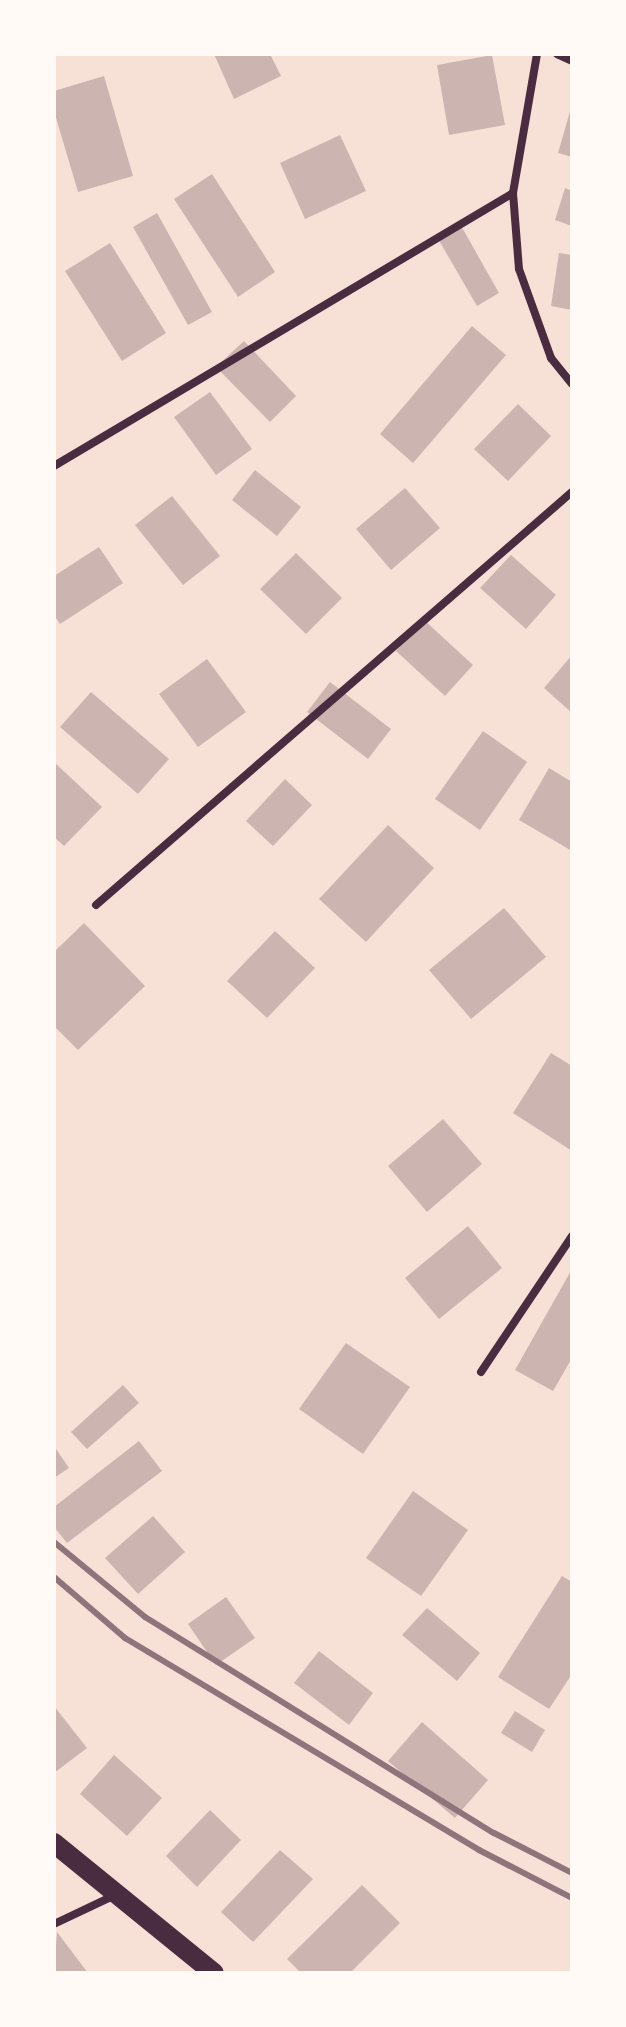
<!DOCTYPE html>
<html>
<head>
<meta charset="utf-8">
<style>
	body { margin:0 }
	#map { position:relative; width:626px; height:2027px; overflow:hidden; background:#f7e1d7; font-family:"Asap Condensed",sans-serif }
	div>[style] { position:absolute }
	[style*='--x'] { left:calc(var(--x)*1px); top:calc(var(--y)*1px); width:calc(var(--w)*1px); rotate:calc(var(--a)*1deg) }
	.building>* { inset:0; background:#ccb4b1 }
	.minor>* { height:8px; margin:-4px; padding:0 4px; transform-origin:4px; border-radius:4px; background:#4a2c40 }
	.primary>* { height:20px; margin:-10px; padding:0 10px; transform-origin:10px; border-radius:10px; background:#4a2c40 }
	.rail>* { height:6px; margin:-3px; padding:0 3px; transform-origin:3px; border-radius:3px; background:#8f747c }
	span { translate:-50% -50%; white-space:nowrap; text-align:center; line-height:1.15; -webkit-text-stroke:6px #fffaf5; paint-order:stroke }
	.frame { position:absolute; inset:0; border:56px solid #fffaf5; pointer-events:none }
</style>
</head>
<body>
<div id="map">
	<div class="building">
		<i style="clip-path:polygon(214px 54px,270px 54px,281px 76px,234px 99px)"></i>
		<i style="clip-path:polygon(492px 55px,505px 125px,449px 135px,437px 65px)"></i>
		<i style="clip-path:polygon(104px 76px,133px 176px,78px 192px,54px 111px,54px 91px)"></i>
		<i style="clip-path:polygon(571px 108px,572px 108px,572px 157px,558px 153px)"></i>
		<i style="clip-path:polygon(340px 135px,366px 191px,305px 219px,280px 163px)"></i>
		<i style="clip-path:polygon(212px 174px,275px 272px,238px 297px,174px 199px)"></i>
		<i style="clip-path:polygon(565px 188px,572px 191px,572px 226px,555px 220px)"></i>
		<i style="clip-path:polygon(157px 213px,212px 312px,188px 325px,133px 227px)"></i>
		<i style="clip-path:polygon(460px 224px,499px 293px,477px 306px,437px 237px)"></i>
		<i style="clip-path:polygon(110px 243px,166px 333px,122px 361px,65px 271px)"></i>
		<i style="clip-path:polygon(559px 253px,572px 255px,572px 310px,551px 306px)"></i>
		<i style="clip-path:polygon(472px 326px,506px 355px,413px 463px,380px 434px)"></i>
		<i style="clip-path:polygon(244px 341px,296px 396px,270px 422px,216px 367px)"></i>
		<i style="clip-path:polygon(210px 392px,252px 449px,216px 475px,174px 417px)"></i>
		<i style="clip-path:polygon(518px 404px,551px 436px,508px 481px,474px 449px)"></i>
		<i style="clip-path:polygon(255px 470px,301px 507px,277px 536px,232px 500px)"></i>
		<i style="clip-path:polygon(405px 488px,440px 528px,391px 570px,356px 529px)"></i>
		<i style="clip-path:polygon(172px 496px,220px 556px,183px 585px,135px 525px)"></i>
		<i style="clip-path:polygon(99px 547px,123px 583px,60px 624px,54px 615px,54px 576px)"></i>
		<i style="clip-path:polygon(296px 553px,342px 598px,306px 634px,260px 589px)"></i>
		<i style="clip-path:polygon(511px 555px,556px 595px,526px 629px,480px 588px)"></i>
		<i style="clip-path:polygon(424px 620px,473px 665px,445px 696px,396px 651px)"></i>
		<i style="clip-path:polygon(572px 655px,572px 713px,544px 688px)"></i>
		<i style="clip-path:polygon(207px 659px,246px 712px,198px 747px,159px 694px)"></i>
		<i style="clip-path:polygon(330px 682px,391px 729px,368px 759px,307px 712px)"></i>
		<i style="clip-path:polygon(91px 692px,169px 759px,138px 794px,60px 727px)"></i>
		<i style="clip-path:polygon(483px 731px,527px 762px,480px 830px,435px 799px)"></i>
		<i style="clip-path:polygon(54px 762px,102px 807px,64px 846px,54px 837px)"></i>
		<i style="clip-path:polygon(549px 768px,572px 782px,572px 851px,519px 820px)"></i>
		<i style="clip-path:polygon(285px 779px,312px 805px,273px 846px,246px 821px)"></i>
		<i style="clip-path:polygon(388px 825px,434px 868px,366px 942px,319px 899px)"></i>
		<i style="clip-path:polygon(504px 908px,546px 957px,471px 1019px,429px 970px)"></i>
		<i style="clip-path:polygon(84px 923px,145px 986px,78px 1050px,54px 1026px,54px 952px)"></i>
		<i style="clip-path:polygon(275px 931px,315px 968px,267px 1018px,227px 981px)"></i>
		<i style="clip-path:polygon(551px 1053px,572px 1066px,572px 1151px,513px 1113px)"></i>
		<i style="clip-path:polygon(443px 1119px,482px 1164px,427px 1212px,388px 1166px)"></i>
		<i style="clip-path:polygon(468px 1226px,502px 1268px,439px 1319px,405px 1278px)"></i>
		<i style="clip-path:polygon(572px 1269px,572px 1358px,553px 1391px,515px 1370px)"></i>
		<i style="clip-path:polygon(346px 1343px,410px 1387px,363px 1454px,299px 1409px)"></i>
		<i style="clip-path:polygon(123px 1385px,139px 1403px,87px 1449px,71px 1432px)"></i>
		<i style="clip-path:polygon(139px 1441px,162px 1471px,67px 1543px,54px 1527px,54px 1507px)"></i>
		<i style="clip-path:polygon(54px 1446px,69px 1468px,54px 1478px)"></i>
		<i style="clip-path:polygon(413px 1491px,468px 1530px,421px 1596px,366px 1558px)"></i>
		<i style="clip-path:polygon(153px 1516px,185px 1552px,138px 1594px,105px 1558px)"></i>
		<i style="clip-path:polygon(562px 1576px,572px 1582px,572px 1674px,549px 1709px,498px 1677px)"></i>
		<i style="clip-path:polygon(226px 1597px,255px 1638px,216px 1665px,188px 1624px)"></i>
		<i style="clip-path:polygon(427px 1608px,480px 1653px,457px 1681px,402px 1635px)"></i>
		<i style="clip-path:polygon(319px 1651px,373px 1693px,349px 1725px,294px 1683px)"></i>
		<i style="clip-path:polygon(54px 1706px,87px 1748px,54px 1773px)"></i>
		<i style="clip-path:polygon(515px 1711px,545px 1730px,532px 1752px,501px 1733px)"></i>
		<i style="clip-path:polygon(422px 1722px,488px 1780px,455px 1818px,388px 1761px)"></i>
		<i style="clip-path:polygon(114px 1755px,162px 1798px,127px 1836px,80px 1794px)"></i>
		<i style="clip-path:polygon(210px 1810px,241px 1840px,197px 1887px,166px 1856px)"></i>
		<i style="clip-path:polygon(280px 1850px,313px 1879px,253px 1942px,221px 1912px)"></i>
		<i style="clip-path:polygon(362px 1885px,400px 1923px,350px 1973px,301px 1973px,287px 1959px)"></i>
		<i style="clip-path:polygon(57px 1932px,88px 1973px,54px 1973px)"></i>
	</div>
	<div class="minor">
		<i style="--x:537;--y:54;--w:141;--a:99.8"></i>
		<i style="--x:513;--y:193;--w:76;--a:85.5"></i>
		<i style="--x:519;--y:269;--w:95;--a:70.2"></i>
		<i style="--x:551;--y:358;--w:33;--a:51"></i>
		<i style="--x:557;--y:54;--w:17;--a:25"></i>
		<i style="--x:54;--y:466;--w:534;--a:-30.74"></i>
		<i style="--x:96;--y:905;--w:630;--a:-40.95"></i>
		<i style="--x:481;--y:1372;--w:164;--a:-56.2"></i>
		<i style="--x:54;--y:1924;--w:68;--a:-25.4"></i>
	</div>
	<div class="primary">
		<i style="--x:54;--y:1843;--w:206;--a:39.1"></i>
	</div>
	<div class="rail">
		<i style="--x:54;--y:1542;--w:118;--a:39.5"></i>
		<i style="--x:145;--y:1617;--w:410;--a:31.8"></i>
		<i style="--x:494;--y:1833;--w:88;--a:27.1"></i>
		<i style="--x:54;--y:1577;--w:94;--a:40.7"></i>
		<i style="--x:125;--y:1638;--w:413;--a:30.9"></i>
		<i style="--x:479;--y:1850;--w:105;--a:27.3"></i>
	</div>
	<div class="frame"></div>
</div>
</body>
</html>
